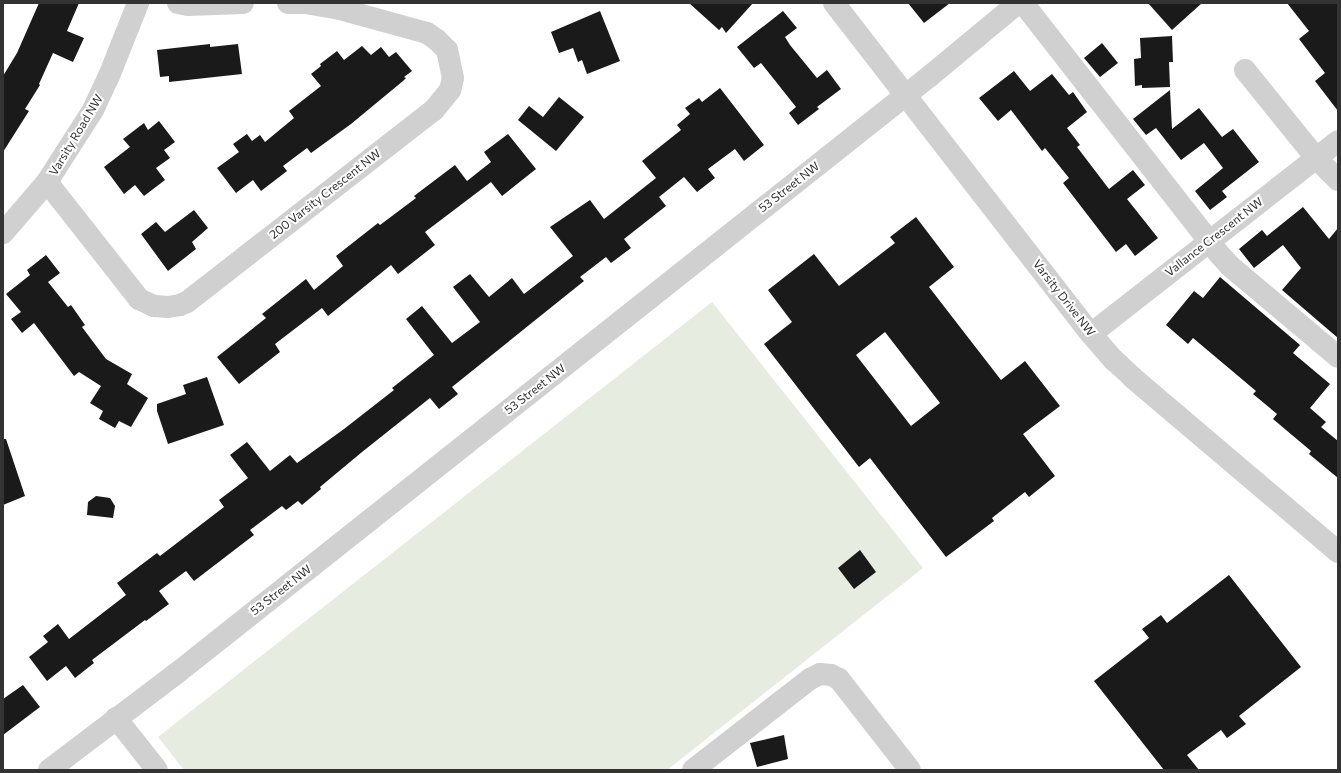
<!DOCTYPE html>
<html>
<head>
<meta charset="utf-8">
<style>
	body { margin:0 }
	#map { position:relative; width:1341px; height:773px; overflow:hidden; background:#fff; font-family:Commissioner,sans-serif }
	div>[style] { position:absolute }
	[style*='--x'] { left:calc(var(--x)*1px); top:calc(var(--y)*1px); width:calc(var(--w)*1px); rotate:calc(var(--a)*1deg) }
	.green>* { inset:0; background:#e6ecdf }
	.building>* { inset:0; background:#1a1a1a }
	.minor>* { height:22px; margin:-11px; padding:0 11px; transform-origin:11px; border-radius:11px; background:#d0d0d0 }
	span { translate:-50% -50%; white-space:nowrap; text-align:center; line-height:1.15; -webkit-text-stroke:4px #fff; paint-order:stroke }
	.street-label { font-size:12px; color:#333 }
	.frame { position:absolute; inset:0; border:4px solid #333; pointer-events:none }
</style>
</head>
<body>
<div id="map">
	<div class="green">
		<i style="clip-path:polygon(712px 302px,923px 568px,667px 770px,184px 770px,158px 737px)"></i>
	</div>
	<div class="building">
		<i style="clip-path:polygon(39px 3px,79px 3px,67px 31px,84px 38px,73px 62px,53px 53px,39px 84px,40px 85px,25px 109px,29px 111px,3px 152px,3px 76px,17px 53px)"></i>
		<i style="clip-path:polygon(689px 3px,753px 3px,726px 33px,722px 27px,719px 30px)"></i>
		<i style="clip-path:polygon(908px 3px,950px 3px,924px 23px)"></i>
		<i style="clip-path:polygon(1148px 3px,1202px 3px,1172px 30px)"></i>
		<i style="clip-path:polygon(1287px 3px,1338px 3px,1338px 111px,1315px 81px,1325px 73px,1299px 39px,1309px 31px)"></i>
		<i style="clip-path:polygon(600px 11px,620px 61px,587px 74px,582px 60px,578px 62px,573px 48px,559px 53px,551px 32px)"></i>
		<i style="clip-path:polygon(783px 11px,797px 28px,785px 37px,790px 45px,817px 78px,827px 70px,841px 89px,817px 107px,819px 109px,798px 125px,789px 113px,796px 107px,773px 78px,761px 63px,754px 68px,737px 47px)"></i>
		<i style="clip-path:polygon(1172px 36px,1173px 62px,1169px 62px,1170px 87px,1142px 88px,1142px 85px,1135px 86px,1134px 59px,1141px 58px,1140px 38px)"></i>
		<i style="clip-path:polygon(1102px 43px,1118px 63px,1100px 77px,1084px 58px)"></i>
		<i style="clip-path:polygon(210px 44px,210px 47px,238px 44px,242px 74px,169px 82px,169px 76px,160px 77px,157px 50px)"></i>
		<i style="clip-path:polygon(362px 46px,371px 55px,381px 47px,389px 57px,396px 52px,412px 71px,404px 77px,406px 78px,403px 81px,351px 124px,311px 153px,307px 148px,283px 166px,287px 171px,261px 191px,253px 180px,236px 193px,217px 168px,239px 152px,233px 144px,247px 134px,252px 141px,260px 135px,265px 142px,294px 118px,289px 111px,321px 86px,311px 74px,321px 66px,320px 64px,337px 51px,344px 60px)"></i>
		<i style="clip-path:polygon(1014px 71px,1030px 91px,1052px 74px,1069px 95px,1073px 92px,1087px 112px,1067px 128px,1080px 145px,1077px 147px,1109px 189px,1133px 170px,1145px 185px,1127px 199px,1158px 238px,1135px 256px,1126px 244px,1116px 252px,1063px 183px,1069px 178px,1045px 148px,1042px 151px,1011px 110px,998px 121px,979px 98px)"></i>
		<i style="clip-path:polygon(720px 88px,764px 145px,744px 161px,735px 149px,708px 169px,715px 178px,697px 192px,684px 177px,659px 197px,666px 206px,624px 239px,631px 248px,611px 263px,606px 257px,580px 277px,584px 281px,452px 387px,458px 394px,439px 409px,430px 398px,362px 452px,320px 487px,321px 489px,302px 505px,298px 501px,286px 510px,282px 506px,250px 530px,254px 535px,194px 581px,186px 571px,159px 591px,169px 604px,146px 621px,145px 620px,92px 660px,94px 663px,75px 678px,66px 666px,47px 681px,29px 657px,48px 642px,43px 636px,58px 624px,69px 639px,126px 595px,117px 583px,157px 553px,160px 556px,224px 507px,219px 500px,248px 478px,230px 455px,247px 442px,270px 471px,290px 455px,297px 463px,344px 429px,394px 390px,392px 388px,434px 355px,406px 319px,422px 306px,452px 343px,480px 322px,453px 287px,470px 274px,489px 297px,512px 278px,524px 294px,573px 256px,550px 227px,590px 200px,604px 219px,656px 178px,642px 161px,681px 130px,677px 125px,690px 114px,685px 108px,699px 98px,702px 102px)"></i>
		<i style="clip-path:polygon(1170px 90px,1172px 129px,1199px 108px,1222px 137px,1233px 129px,1259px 162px,1222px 191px,1227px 197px,1210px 210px,1195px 191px,1223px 168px,1204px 143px,1181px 160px,1156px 128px,1146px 135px,1133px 119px)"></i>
		<i style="clip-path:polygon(559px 97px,584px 117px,556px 151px,518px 120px,529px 106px,543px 117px)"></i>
		<i style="clip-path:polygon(159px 121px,175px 142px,164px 150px,170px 158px,156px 168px,165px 180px,144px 196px,135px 185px,124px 194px,104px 167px,130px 147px,123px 139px,144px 123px,148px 130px)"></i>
		<i style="clip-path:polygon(508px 134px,536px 169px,502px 196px,491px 182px,425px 232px,435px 245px,398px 274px,391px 265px,328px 316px,322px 308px,275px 344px,280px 352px,239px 384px,217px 357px,266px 318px,262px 314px,306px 279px,314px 290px,343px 266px,336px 256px,378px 223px,380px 225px,416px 198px,414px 196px,455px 165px,467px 181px,491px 162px,484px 152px)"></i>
		<i style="clip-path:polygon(1303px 207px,1329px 239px,1338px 228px,1338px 338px,1282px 290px,1301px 268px,1283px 245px,1254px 268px,1239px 249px,1262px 230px,1267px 236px)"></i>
		<i style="clip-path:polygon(194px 210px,208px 228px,192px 242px,196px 249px,168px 271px,141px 234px,156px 222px,165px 232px)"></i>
		<i style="clip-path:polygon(evenodd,916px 217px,954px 267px,929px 287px,1001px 380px,1025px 361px,1060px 406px,1023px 434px,1055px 476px,1029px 497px,1025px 492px,992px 518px,994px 521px,946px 557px,870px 458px,859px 467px,764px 344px,792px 322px,768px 290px,814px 254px,839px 286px,895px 243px,890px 237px,916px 217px,885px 332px,940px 403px,911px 426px,856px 355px,885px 332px)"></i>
		<i style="clip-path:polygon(46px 255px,60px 273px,48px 282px,68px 307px,71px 305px,85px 325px,82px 327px,106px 359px,132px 374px,127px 384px,148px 398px,131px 427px,119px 421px,115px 428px,99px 419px,103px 411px,90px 403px,101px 386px,79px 372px,74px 376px,34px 323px,22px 333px,11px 319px,21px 312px,6px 294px,30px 275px,27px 270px)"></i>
		<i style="clip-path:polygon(1220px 277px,1300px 345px,1293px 353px,1330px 384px,1310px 408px,1326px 422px,1321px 427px,1338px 441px,1338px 478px,1309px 454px,1311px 451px,1273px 419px,1277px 414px,1253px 394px,1256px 391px,1193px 338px,1188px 344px,1166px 325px,1194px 291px,1203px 298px)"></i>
		<i style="clip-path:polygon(207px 377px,224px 425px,168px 444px,157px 411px,157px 404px,186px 394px,183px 385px)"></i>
		<i style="clip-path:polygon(3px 439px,6px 439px,25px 496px,3px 505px)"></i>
		<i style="clip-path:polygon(96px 496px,110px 498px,115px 506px,113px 518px,87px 515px,88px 502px)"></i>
		<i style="clip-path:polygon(860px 550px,876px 572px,854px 589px,838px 568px)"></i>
		<i style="clip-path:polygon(1229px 575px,1301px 667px,1239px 716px,1246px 724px,1227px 738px,1221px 730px,1187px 755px,1199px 770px,1164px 770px,1094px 681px,1149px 638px,1142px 629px,1161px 615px,1167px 623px)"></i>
		<i style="clip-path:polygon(23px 685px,40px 707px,3px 735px,3px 699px)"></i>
		<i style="clip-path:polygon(784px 735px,788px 759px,757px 767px,750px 743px)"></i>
	</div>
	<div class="minor">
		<i style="--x:178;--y:3;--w:10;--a:11"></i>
		<i style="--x:188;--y:5;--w:55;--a:-2.1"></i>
		<i style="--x:834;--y:3;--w:419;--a:52.2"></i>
		<i style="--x:1091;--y:334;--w:35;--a:49"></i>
		<i style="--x:1114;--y:360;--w:26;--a:43"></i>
		<i style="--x:1133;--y:378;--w:269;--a:40.3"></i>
		<i style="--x:1023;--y:3;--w:318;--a:52"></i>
		<i style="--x:1219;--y:254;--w:16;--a:47"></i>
		<i style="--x:1230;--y:266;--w:141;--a:40.1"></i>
		<i style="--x:1245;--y:70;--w:113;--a:51.1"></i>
		<i style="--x:1316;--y:158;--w:31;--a:45"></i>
		<i style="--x:47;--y:182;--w:149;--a:51.8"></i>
		<i style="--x:139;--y:299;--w:17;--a:25"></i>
		<i style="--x:154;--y:306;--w:14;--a:4"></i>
		<i style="--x:168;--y:307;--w:12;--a:-9"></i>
		<i style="--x:180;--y:305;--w:8;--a:-23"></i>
		<i style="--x:187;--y:302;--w:313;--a:-37.9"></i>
		<i style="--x:434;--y:110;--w:26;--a:-51"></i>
		<i style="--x:450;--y:90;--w:12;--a:-76"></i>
		<i style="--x:453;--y:78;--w:29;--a:-102"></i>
		<i style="--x:447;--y:50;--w:14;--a:-135"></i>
		<i style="--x:437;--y:40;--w:12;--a:-145"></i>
		<i style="--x:427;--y:33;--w:90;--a:-164.6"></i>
		<i style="--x:340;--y:9;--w:35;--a:-170"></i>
		<i style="--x:306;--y:3;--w:18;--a:180"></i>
		<i style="--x:3;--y:233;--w:67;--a:-49.2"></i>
		<i style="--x:47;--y:182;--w:85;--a:-57.4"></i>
		<i style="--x:93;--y:110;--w:38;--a:-65"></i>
		<i style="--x:109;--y:76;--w:79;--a:-68.3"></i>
		<i style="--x:1091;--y:334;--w:313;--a:-38"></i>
		<i style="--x:116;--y:718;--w:66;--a:51.7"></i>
		<i style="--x:49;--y:770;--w:161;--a:-37.2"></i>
		<i style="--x:177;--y:673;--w:961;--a:-38.41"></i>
		<i style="--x:930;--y:76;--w:114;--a:-39.7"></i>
		<i style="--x:693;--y:770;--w:148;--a:-37.9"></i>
		<i style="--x:810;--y:679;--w:11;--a:-27"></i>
		<i style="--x:820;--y:674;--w:11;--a:5"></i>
		<i style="--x:831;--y:675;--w:9;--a:27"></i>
		<i style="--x:839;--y:679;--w:115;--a:52"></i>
	</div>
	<div class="street-label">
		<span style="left:76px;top:135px;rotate:-59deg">Varsity Road NW</span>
		<span style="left:789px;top:187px;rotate:-38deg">53 Street NW</span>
		<span style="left:325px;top:194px;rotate:-38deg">200 Varsity Crescent NW</span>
		<span style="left:1214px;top:237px;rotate:-38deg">Vallance Crescent NW</span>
		<span style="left:1064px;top:298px;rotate:52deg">Varsity Drive NW</span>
		<span style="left:535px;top:389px;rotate:-38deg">53 Street NW</span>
		<span style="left:281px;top:590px;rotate:-38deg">53 Street NW</span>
	</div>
	<div class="frame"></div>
</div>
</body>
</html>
